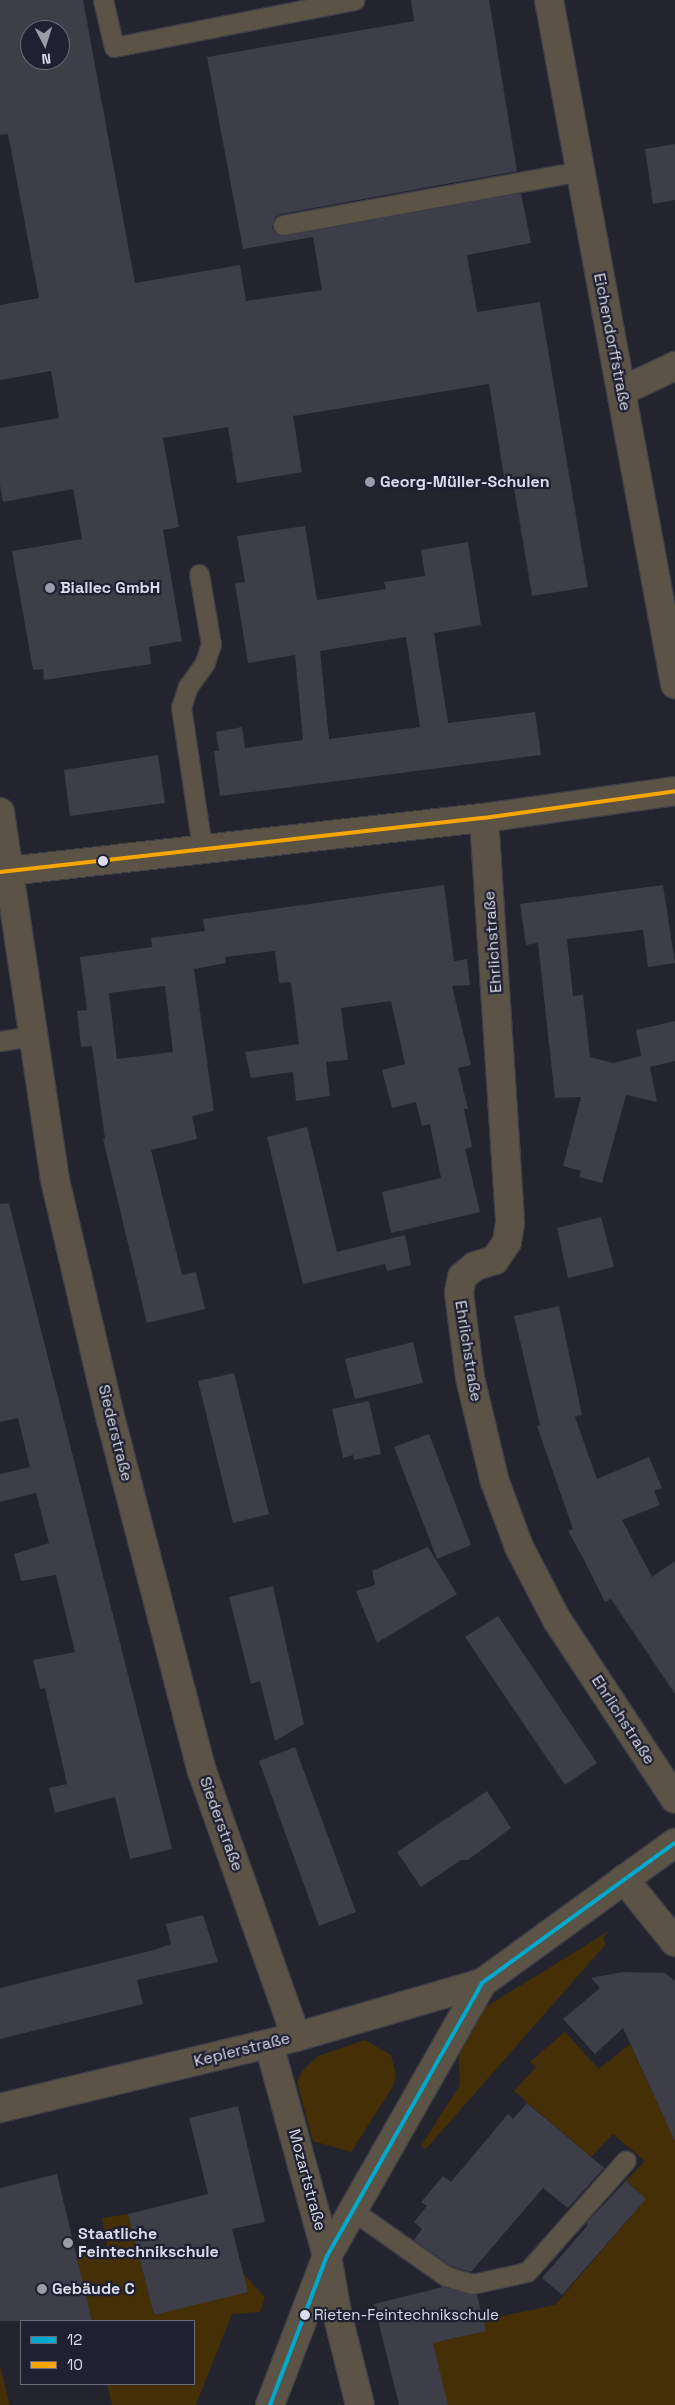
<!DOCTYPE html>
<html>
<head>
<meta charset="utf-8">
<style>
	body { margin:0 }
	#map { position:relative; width:675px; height:2405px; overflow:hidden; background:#23242e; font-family:"Space Grotesk",sans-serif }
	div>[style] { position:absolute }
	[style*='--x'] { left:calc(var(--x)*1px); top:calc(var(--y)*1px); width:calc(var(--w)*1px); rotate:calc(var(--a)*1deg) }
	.green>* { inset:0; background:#442f06 }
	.building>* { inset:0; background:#3d3e47 }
	.roads { filter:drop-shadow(1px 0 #3d3f47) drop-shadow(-1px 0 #3d3f47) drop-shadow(0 1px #3d3f47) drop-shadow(0 -1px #3d3f47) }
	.lane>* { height:19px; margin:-9.5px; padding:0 9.5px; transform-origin:9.5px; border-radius:9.5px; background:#5a5346 }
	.street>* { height:28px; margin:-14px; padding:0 14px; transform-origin:14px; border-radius:14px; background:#5a5346 }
	.bus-1>* { height:4px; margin:-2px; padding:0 2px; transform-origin:2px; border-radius:2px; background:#00a9ce }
	.bus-2>* { height:4px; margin:-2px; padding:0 2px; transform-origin:2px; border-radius:2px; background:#f7a600 }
	.dots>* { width:14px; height:14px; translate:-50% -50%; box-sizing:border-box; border:2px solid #1f2032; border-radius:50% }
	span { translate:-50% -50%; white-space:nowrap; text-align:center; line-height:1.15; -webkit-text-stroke:4.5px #1f2032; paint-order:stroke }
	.bus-label { font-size:15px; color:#dadce8 }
	.left { translate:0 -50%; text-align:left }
	.street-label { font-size:16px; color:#dadce8 }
	.poi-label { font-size:16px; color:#dadce8; font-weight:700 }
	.legend { position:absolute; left:20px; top:2320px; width:175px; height:65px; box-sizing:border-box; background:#1f2032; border:1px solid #6a6b7b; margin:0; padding:6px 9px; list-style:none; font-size:15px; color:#dadce8 }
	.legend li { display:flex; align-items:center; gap:10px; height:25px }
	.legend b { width:25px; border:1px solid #6a6b7b }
	.north { position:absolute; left:20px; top:20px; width:50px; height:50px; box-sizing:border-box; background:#1f2032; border:1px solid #6a6b7b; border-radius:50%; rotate:175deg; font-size:14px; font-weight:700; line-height:20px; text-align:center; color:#dadce8 }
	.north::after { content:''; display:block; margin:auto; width:18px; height:22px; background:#9a9ca7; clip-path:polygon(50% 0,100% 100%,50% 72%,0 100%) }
</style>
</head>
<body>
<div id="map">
	<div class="green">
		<i style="clip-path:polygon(609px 1931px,603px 1938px,606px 1944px,426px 2149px,421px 2146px,460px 2085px,458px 2048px,479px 2011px)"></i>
		<i style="clip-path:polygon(565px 2032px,599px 2069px,630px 2044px,663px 2115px,675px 2109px,675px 2405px,448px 2405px,390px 2365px,441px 2330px,443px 2341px,485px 2331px,483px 2320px,555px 2305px,646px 2199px,626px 2181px,645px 2161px,613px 2134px,591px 2157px,514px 2091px,536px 2067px,530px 2062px)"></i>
		<i style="clip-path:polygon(365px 2040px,391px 2055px,396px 2075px,394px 2085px,351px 2152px,313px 2141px,297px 2082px,303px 2070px,318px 2056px)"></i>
		<i style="clip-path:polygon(128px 2214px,154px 2315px,247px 2292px,243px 2274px,265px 2297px,260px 2312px,232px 2314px,196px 2405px,112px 2405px,107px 2384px,194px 2384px,194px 2321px,92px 2321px,76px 2256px,108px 2250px,102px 2218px)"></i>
		<i style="clip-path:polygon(0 2366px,10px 2405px,0 2405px)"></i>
	</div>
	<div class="building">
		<i style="clip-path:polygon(evenodd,0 0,83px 0,135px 283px,240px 265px,246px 301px,322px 290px,313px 237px,243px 249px,207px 57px,414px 21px,411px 0,489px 0,517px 171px,281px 214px,275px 217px,272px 227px,275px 233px,285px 236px,521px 193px,531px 243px,467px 255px,477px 312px,540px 302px,588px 587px,532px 596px,514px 488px,506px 489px,489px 384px,293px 416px,302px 472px,237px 483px,228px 427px,163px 438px,179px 527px,163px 530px,182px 641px,149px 647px,151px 664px,44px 680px,43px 669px,33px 670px,12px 551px,82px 539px,73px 489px,3px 502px,0 485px,0 428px,59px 418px,51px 371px,0 380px,0 305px,39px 298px,8px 134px,0 135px,0 0,30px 30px,60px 30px,60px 60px,30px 60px,30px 30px)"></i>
		<i style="clip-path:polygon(675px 144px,675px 200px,653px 204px,645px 149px)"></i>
		<i style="clip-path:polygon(evenodd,305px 526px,317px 600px,386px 589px,384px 582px,425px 576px,421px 550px,468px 542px,481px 625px,434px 633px,448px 723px,535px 712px,541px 755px,220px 796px,214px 751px,219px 751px,216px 732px,242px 727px,245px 748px,303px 740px,295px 655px,248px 663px,235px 583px,245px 582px,237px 536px,305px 526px,406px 637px,420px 727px,329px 739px,320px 651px,406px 637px)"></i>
		<i style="clip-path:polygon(158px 755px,165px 803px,70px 816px,64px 770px)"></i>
		<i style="clip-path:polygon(evenodd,444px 885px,454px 961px,467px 959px,470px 985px,452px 986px,471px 1065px,458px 1068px,468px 1109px,464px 1109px,472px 1147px,465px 1149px,480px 1212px,391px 1233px,382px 1192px,441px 1178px,430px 1124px,422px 1126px,416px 1102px,392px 1108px,382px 1070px,405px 1064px,391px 1001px,341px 1008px,348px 1060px,326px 1062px,330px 1096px,296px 1101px,293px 1072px,251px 1078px,245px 1052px,299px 1044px,291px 982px,279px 983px,275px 951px,225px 957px,226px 963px,194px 969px,214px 1111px,192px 1116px,197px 1139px,151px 1150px,182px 1275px,196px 1272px,205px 1309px,147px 1323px,103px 1139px,105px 1139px,92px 1046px,81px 1047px,77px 1011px,87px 1010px,80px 957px,152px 947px,151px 938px,205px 931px,203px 919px,444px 885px,165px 986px,173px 1052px,117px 1059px,109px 993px,165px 986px)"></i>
		<i style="clip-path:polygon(663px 885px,675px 963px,648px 967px,643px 930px,567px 939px,573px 996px,583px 995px,590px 1057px,613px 1063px,641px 1056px,636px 1030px,675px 1021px,675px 1061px,650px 1067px,657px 1102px,626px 1095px,602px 1183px,579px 1177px,581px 1171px,563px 1166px,581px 1097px,555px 1098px,538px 943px,526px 945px,520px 904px)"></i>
		<i style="clip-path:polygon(307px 1127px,337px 1252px,405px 1235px,411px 1265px,387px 1271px,385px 1264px,303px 1284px,267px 1137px)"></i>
		<i style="clip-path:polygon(9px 1203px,172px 1849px,130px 1859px,115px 1797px,55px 1813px,49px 1788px,67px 1784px,45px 1688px,40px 1689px,33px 1660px,75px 1652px,56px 1575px,21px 1581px,14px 1554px,49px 1543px,36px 1493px,0 1502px,0 1474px,30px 1467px,18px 1418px,0 1422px,0 1204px)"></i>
		<i style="clip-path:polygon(601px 1217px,614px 1267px,568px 1278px,557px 1228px)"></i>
		<i style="clip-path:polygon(559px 1306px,582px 1415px,575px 1417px,597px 1479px,649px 1457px,662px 1488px,654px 1491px,660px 1505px,622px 1520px,652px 1577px,675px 1561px,675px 1694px,611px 1599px,605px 1602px,583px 1558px,568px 1531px,573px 1529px,537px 1426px,540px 1425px,514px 1316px)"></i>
		<i style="clip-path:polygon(413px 1342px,423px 1383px,355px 1399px,345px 1359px)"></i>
		<i style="clip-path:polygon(234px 1373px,269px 1514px,233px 1523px,198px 1381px)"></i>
		<i style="clip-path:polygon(369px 1401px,381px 1454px,354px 1460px,353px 1455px,343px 1458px,332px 1409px)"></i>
		<i style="clip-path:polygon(429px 1434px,471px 1545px,437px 1559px,394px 1447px)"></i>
		<i style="clip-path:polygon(428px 1547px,457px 1594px,377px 1643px,356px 1591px,375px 1585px,372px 1571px)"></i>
		<i style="clip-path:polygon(273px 1586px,304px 1724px,275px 1741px,260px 1681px,251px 1684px,229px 1597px)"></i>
		<i style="clip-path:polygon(498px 1616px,597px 1763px,565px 1785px,465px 1637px)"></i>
		<i style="clip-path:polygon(295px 1747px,356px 1912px,319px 1926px,259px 1761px)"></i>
		<i style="clip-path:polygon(487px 1791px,511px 1828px,468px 1860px,461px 1860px,421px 1887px,397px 1852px)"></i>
		<i style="clip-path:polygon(203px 1915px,218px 1962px,137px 1980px,143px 2004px,0 2039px,0 1988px,154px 1950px,171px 1944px,166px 1924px)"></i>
		<i style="clip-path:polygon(623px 1972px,665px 1973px,675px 1981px,675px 2141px,623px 2028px,595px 2054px,563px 2019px,600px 1988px,591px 1978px)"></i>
		<i style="clip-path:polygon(527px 2103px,604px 2168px,568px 2208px,543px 2188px,471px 2272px,451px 2266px,414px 2240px,422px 2229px,414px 2222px,427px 2206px,421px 2202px,443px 2176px,451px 2182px,508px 2114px,513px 2119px)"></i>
		<i style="clip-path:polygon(238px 2106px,265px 2222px,232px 2229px,248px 2292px,154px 2315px,128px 2214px,208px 2194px,189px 2118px)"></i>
		<i style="clip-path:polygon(57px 2174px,92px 2321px,0 2321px,0 2188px)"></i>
		<i style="clip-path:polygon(626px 2181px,646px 2199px,562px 2295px,542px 2278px,588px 2225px,586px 2223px)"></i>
		<i style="clip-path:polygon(443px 2287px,477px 2295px,486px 2331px,433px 2343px,448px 2405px,399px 2405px,374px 2304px)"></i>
	</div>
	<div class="roads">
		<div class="lane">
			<i style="--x:103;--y:0;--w:48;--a:76.8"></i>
			<i style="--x:114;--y:47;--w:245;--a:-11.1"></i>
			<i style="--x:283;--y:225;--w:302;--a:-10.3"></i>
			<i style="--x:199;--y:574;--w:71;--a:80.3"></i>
			<i style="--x:211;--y:644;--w:20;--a:108"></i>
			<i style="--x:205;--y:663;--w:29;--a:126"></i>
			<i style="--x:188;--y:686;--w:22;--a:108"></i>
			<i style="--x:181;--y:707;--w:142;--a:81.5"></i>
			<i style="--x:0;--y:1041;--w:33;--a:-9"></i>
			<i style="--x:352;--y:2210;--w:115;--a:35.1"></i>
			<i style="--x:446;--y:2276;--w:27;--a:17"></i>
			<i style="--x:472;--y:2284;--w:56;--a:-12.3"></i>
			<i style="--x:527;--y:2272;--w:149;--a:-48.5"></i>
		</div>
		<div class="street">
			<i style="--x:549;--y:0;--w:696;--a:79.56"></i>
			<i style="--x:622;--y:391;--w:59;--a:-25.3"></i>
			<i style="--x:0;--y:812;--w:372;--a:81.5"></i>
			<i style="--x:55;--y:1180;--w:246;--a:76.9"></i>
			<i style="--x:111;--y:1420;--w:363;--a:75.5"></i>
			<i style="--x:202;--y:1771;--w:282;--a:70.5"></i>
			<i style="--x:484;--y:818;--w:406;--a:86.3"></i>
			<i style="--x:510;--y:1223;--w:19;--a:99"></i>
			<i style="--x:507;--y:1242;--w:22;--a:124"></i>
			<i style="--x:495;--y:1260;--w:21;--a:163"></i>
			<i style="--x:475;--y:1266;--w:17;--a:140"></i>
			<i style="--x:462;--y:1277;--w:16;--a:101"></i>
			<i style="--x:459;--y:1293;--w:86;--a:82.6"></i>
			<i style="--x:470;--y:1378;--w:107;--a:76.5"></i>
			<i style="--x:495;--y:1482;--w:69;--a:69.7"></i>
			<i style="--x:519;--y:1547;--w:82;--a:62.5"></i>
			<i style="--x:557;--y:1620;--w:214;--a:56.6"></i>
			<i style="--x:0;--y:872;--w:487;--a:-6.4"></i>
			<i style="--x:484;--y:818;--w:193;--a:-8"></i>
			<i style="--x:624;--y:1879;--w:81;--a:51"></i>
			<i style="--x:269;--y:2044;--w:220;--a:74.7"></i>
			<i style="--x:327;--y:2256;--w:58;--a:80"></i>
			<i style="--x:337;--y:2313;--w:95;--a:76"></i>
			<i style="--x:0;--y:2108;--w:304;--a:-13.5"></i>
			<i style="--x:296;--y:2037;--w:194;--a:-16.2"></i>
			<i style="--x:270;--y:2405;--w:160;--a:-69.1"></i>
			<i style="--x:327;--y:2256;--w:314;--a:-60.4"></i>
			<i style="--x:482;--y:1983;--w:238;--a:-36"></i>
		</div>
	</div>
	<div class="bus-1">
		<i style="--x:270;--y:2405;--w:160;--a:-69.1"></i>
		<i style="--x:327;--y:2256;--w:314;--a:-60.4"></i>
		<i style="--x:482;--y:1983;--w:238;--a:-36"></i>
	</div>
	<div class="bus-2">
		<i style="--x:0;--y:872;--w:487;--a:-6.4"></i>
		<i style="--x:484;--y:818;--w:193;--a:-8"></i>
	</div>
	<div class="dots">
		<i style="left:370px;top:482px;background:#9a9ca7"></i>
		<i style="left:50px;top:588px;background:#9a9ca7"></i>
		<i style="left:103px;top:861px;background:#dadce8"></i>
		<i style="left:68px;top:2243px;background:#9a9ca7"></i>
		<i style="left:42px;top:2289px;background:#9a9ca7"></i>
		<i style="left:305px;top:2315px;background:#dadce8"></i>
	</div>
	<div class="bus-label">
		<span class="left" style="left:314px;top:2315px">Rieten-Feintechnikschule</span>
	</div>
	<div class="street-label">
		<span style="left:612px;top:342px;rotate:79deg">Eichendorffstraße</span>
		<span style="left:493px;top:942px;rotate:-94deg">Ehrlichstraße</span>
		<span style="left:468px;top:1351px;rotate:81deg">Ehrlichstraße</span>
		<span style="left:115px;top:1433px;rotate:76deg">Siederstraße</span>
		<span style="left:623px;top:1720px;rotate:57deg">Ehrlichstraße</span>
		<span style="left:221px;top:1824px;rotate:70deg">Siederstraße</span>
		<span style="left:242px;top:2050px;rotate:-14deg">Keplerstraße</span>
		<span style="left:307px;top:2180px;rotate:75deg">Mozartstraße</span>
	</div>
	<div class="poi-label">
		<span class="left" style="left:380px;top:482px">Georg-Müller-Schulen</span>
		<span class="left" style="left:60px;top:588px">Biallec GmbH</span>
		<span class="left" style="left:78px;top:2243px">Staatliche<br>Feintechnikschule</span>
		<span class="left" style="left:52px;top:2289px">Gebäude C</span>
	</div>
	<ul class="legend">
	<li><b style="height:6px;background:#00a9ce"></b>12</li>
	<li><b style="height:6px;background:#f7a600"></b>10</li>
	</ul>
	<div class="north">N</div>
</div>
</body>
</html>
